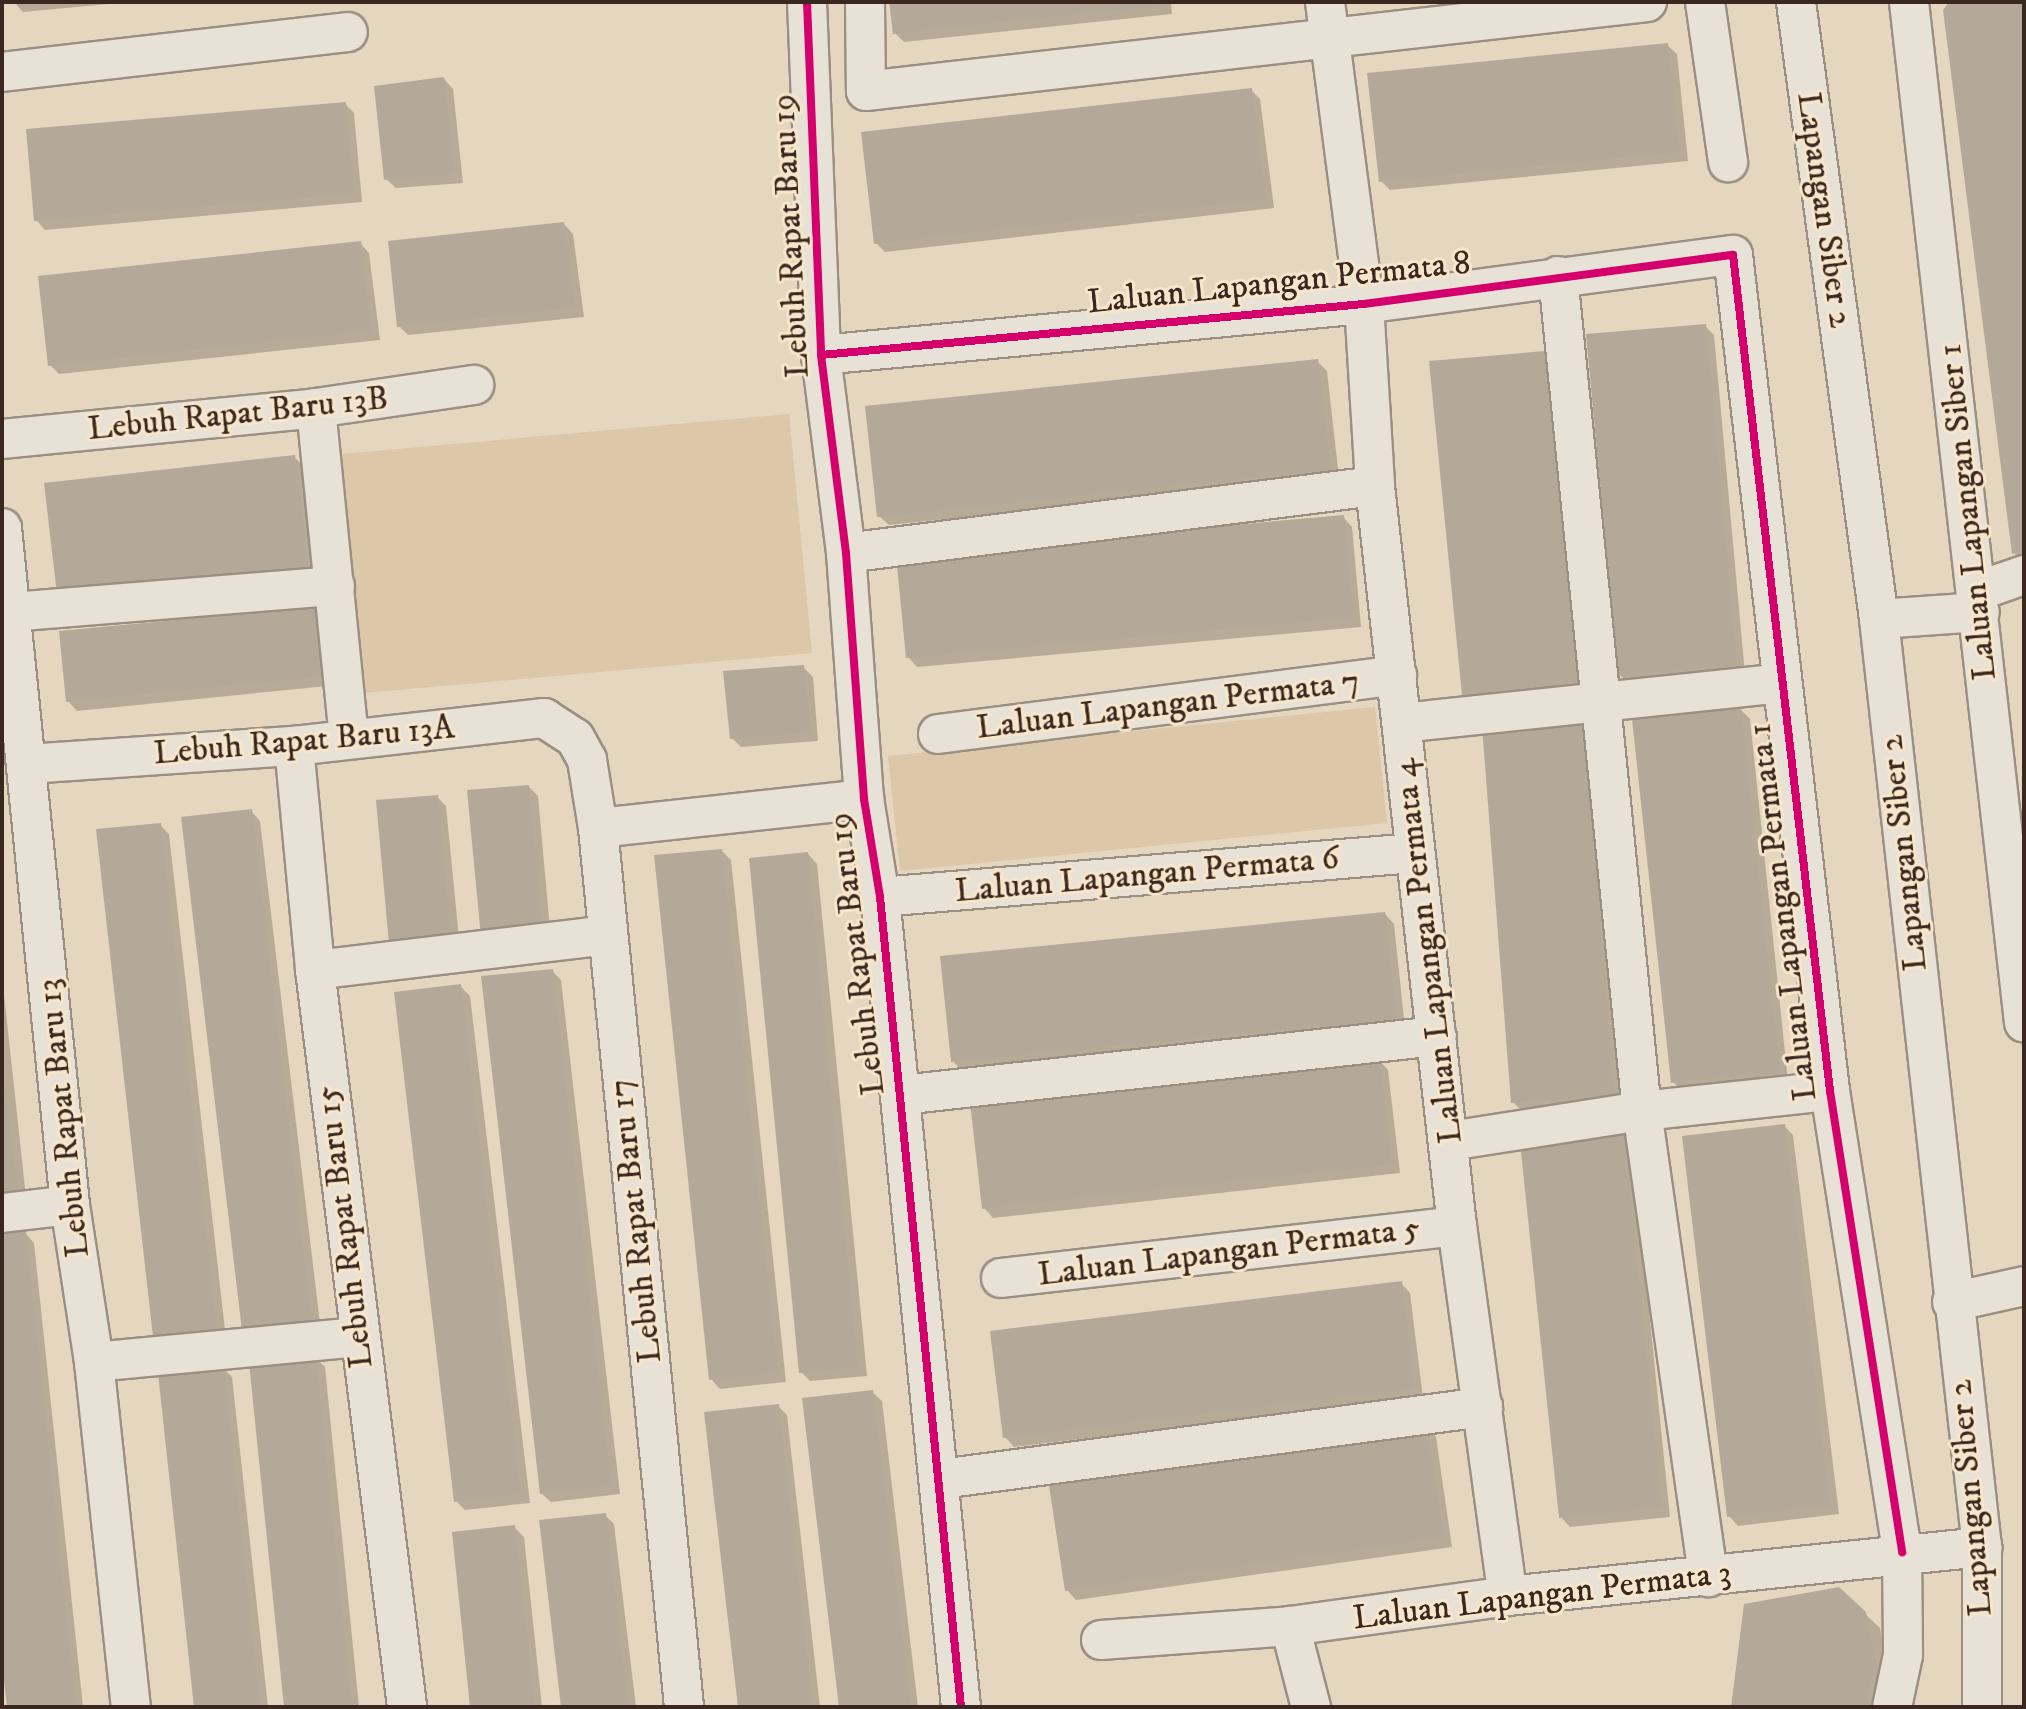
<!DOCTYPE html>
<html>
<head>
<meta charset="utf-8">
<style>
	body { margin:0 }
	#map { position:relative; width:2026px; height:1709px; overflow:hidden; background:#e5d6bf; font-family:"IM FELL DW Pica",serif }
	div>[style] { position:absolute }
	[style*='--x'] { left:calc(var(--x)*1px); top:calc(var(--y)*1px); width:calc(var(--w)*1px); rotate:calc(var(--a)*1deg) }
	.green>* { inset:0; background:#dcc7a9 }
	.shadow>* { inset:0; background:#0003 }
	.building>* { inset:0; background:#b4a899 }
	.roads { filter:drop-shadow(2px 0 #9a8f81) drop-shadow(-2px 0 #9a8f81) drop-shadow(0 2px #9a8f81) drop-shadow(0 -2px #9a8f81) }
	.minor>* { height:38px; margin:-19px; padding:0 19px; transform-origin:19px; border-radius:19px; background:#e8e1d6 }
	.cycleway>* { height:8px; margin:-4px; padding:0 4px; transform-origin:4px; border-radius:4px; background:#d6006c }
	span { translate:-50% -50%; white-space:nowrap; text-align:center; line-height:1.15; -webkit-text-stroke:6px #f8e6cb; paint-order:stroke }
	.street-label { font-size:34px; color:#3a271f }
	.frame { position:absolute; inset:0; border:4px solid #3a271f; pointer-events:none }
</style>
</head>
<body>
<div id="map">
	<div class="green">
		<i style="clip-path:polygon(789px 414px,812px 653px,364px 693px,341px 454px)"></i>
		<i style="clip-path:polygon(1375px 707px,1387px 823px,900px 871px,888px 756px)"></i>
	</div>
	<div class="shadow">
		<i style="clip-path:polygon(14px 2px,130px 2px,23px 12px)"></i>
		<i style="clip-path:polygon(891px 2px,1171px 2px,1172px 14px,904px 42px,895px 33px)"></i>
		<i style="clip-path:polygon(1951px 2px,2024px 2px,2024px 563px,2014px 553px,1945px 11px)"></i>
		<i style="clip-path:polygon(1667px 45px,1677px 54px,1688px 161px,1390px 190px,1381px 181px)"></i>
		<i style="clip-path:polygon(444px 79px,453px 89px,463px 183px,396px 188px,386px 179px)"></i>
		<i style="clip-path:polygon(1251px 90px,1260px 99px,1274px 208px,885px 252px,876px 243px)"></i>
		<i style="clip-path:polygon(345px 104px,354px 113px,362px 202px,45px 230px,36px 220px)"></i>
		<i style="clip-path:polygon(564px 224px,573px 234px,584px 317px,408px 335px,399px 326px)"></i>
		<i style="clip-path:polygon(360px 243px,369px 253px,380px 340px,59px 374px,50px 365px)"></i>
		<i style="clip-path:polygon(1705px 326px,1714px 335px,1745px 674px,1629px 684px,1620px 675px)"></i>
		<i style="clip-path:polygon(1544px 353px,1553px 362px,1586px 692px,1473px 703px,1464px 694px)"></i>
		<i style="clip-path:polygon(1317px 361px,1327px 371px,1339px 478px,889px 525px,879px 516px)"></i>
		<i style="clip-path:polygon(294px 457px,304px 466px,316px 574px,69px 602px)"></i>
		<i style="clip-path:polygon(1343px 517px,1352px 527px,1361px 627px,917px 667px,908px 657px)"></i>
		<i style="clip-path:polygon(321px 608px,338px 685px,77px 711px,68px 701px)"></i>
		<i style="clip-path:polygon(803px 667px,813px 677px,818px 741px,741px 747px,732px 738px)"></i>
		<i style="clip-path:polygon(1741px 710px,1750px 719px,1788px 1081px,1682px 1091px,1673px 1082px)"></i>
		<i style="clip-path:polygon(1594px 729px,1623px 1104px,1522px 1111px,1513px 1102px)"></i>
		<i style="clip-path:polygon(529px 787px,538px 796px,551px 940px,493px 945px)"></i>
		<i style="clip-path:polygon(437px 797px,446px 806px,460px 948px,401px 953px)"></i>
		<i style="clip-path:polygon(251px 811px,260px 821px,322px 1340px,255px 1348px)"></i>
		<i style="clip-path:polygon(160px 825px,169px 834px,227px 1348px,165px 1354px)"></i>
		<i style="clip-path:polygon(722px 851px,731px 860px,786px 1382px,720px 1389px,711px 1379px)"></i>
		<i style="clip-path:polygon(808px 854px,817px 864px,867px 1376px,810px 1381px,801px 1372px)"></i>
		<i style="clip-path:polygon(1385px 914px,1394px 924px,1405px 1028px,962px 1071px,953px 1061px)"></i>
		<i style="clip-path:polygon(552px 971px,561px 980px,620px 1494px,551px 1502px,541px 1493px)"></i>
		<i style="clip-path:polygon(2px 976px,27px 1206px,2px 1209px)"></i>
		<i style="clip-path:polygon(461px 987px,470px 996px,530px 1503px,465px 1510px,456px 1501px)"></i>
		<i style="clip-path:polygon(1379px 1060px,1388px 1070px,1400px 1173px,993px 1218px,984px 1208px)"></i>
		<i style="clip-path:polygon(1784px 1126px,1793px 1135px,1839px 1514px,1738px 1526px,1729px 1516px)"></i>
		<i style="clip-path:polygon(1623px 1134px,1632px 1143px,1670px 1517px,1570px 1527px,1561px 1517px)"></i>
		<i style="clip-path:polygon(25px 1233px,34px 1243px,83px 1707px,9px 1707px,2px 1645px,2px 1236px)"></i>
		<i style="clip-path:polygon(1401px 1283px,1410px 1293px,1423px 1398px,1014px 1447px,1005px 1437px)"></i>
		<i style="clip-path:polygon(316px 1358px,325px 1367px,359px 1707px,286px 1707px)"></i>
		<i style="clip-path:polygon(223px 1368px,232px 1377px,268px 1707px,196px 1707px)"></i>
		<i style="clip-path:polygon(872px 1392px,882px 1401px,918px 1707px,841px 1707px)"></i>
		<i style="clip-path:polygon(778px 1406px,787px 1415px,820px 1707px,740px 1707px)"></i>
		<i style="clip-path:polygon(1427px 1427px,1436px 1437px,1452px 1547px,1076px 1600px,1067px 1590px)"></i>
		<i style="clip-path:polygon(605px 1515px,614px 1524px,636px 1707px,563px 1707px)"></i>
		<i style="clip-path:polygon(515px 1528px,524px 1537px,542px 1707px,472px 1707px)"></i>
		<i style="clip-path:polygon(1865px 1614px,1880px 1628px,1888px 1675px,1882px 1707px,1733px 1707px)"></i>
	</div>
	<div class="building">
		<i style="clip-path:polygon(889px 2px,1164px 2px,1164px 5px,893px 34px)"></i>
		<i style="clip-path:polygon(1949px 2px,2024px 2px,2024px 550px,2012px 554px,1943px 10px)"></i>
		<i style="clip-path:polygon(1668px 43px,1680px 152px,1379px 182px,1367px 73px)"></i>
		<i style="clip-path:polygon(444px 77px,455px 174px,384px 180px,374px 86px)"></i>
		<i style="clip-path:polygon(1252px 88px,1266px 200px,874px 244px,861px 132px)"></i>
		<i style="clip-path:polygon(346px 102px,354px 194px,34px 221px,26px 129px)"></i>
		<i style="clip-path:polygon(564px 222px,576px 308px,397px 327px,388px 241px)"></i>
		<i style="clip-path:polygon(361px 241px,371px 331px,48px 366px,38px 276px)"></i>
		<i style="clip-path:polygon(1706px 324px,1737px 665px,1618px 676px,1586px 334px)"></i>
		<i style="clip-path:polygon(1545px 351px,1578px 683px,1462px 695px,1429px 361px)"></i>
		<i style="clip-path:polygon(1318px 359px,1331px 470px,877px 517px,865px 406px)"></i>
		<i style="clip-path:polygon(295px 455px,308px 565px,57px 594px,44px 483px)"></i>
		<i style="clip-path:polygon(1344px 515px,1353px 618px,906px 658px,896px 555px)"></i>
		<i style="clip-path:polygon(322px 606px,330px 676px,66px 702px,59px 631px)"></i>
		<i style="clip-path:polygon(804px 665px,810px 733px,730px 739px,723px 671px)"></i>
		<i style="clip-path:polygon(1741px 708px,1780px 1072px,1671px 1083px,1632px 719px)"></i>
		<i style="clip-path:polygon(1586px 718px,1614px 1096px,1511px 1103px,1482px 726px)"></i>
		<i style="clip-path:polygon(529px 785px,543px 931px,481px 937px,467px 790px)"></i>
		<i style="clip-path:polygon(438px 795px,451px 939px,389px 944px,376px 800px)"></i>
		<i style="clip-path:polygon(252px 809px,313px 1331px,243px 1339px,181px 817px)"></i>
		<i style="clip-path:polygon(161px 823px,218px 1339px,154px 1346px,96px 829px)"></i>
		<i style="clip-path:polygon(722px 849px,778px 1373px,709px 1380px,654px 855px)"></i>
		<i style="clip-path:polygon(808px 852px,858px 1367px,799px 1373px,749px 858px)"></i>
		<i style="clip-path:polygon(1385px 912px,1397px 1019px,951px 1062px,940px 956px)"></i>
		<i style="clip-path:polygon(553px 969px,611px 1486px,540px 1494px,481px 976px)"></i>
		<i style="clip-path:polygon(461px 984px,521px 1494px,454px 1502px,394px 992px)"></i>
		<i style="clip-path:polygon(1380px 1058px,1392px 1165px,982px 1209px,970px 1102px)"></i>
		<i style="clip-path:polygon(2px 1062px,19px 1197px,2px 1199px)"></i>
		<i style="clip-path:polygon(1785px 1124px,1830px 1506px,1727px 1517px,1682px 1136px)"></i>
		<i style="clip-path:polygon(1624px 1132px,1662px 1508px,1559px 1518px,1520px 1142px)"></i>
		<i style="clip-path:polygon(26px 1231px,76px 1707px,7px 1707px,2px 1664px,2px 1234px)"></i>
		<i style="clip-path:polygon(1402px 1281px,1415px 1389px,1003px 1438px,990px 1331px)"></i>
		<i style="clip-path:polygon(316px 1356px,352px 1707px,284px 1707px,249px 1362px)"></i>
		<i style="clip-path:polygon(224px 1366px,260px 1707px,194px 1707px,158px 1373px)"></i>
		<i style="clip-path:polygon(873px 1390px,911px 1707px,839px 1707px,802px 1398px)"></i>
		<i style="clip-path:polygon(779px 1404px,813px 1707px,738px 1707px,704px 1412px)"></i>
		<i style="clip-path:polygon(1427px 1425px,1444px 1538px,1065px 1591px,1048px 1479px)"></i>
		<i style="clip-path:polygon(606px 1513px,628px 1707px,561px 1707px,539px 1520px)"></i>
		<i style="clip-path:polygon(515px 1525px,535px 1707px,470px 1707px,452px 1532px)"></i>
		<i style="clip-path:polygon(1839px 1587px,1866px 1612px,1875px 1660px,1866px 1707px,1731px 1707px,1744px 1604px)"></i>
	</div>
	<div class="roads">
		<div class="minor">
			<i style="--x:807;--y:2;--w:353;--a:87.7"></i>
			<i style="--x:821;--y:355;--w:200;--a:82.8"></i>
			<i style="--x:846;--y:553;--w:247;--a:85.8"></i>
			<i style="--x:864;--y:799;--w:99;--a:80.7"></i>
			<i style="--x:880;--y:897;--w:814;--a:84.29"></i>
			<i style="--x:865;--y:2;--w:89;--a:89.4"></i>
			<i style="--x:866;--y:91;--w:786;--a:-6.5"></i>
			<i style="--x:1325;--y:2;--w:305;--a:82.6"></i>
			<i style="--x:1364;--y:304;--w:182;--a:86.5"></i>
			<i style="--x:1375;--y:486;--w:745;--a:83.68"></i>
			<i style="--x:1457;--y:1226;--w:373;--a:82.2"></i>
			<i style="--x:1705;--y:2;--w:162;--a:81.8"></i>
			<i style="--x:1796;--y:2;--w:623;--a:82.34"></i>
			<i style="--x:1879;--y:619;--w:934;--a:83.67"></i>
			<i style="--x:1982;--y:1547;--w:160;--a:90"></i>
			<i style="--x:1909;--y:2;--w:1027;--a:83.57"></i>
			<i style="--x:2;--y:72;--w:348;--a:-6.6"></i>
			<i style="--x:1558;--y:276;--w:839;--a:84.26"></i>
			<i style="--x:1642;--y:1111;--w:471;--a:81.9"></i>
			<i style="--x:821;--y:355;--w:545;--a:-5.37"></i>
			<i style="--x:1364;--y:304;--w:372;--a:-7.6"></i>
			<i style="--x:1733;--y:255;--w:842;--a:83.38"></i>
			<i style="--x:1830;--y:1091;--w:467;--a:81.1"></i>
			<i style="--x:1902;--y:1552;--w:103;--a:89.4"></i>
			<i style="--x:1903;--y:1655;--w:53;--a:101.9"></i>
			<i style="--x:316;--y:408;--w:332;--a:84.3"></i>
			<i style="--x:2;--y:439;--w:316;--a:-5.6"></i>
			<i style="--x:316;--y:408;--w:160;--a:-8.3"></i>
			<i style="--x:2;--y:528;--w:680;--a:84.26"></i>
			<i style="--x:70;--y:1205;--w:159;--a:81.3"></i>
			<i style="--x:94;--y:1362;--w:347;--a:83.9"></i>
			<i style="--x:846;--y:553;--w:533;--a:-7.22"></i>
			<i style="--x:1978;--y:591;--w:49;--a:-19.2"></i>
			<i style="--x:10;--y:612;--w:326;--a:-4.6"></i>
			<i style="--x:1879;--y:619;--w:101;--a:-4"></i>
			<i style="--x:1402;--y:723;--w:382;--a:-6"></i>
			<i style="--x:938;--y:734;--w:463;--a:-7.3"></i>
			<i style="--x:294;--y:746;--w:225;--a:84.6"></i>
			<i style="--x:315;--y:970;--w:743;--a:82.88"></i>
			<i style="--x:28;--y:764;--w:267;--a:-3.9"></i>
			<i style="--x:294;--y:746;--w:252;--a:-6.4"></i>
			<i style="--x:544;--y:718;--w:37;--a:33"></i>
			<i style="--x:575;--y:738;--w:25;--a:61"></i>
			<i style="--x:587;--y:760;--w:69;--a:80.8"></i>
			<i style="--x:598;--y:828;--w:883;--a:84.41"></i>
			<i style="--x:598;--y:828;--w:268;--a:-6.2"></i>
			<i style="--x:880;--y:897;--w:536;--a:-4.71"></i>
			<i style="--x:315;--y:970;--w:294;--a:-6.8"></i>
			<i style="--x:901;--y:1095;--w:539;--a:-6.28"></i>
			<i style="--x:1450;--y:1141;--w:194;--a:-8.9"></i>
			<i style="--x:1642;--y:1111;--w:189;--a:-6.1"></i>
			<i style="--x:2;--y:1213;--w:68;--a:-6.7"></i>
			<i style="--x:1001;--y:1278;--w:459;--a:-6.5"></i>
			<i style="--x:1952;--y:1302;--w:74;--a:-12.5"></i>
			<i style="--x:94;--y:1362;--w:265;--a:-5.4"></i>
			<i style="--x:941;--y:1479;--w:547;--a:-7.57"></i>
			<i style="--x:1290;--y:1626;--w:84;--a:75.5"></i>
			<i style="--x:1101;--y:1640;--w:190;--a:-4.2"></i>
			<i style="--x:1290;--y:1626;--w:220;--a:-7.8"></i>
			<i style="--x:1508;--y:1596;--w:477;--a:-5.9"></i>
		</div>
	</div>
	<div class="cycleway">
		<i style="--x:807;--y:2;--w:353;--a:87.7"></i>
		<i style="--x:821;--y:355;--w:200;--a:82.8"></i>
		<i style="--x:846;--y:553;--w:247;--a:85.8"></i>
		<i style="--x:864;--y:799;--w:99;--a:80.7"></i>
		<i style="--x:880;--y:897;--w:814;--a:84.29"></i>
		<i style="--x:821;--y:355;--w:545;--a:-5.37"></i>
		<i style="--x:1364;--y:304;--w:372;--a:-7.6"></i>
		<i style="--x:1733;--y:255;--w:842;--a:83.38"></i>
		<i style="--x:1830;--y:1091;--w:467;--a:81.1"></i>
	</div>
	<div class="street-label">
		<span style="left:1824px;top:210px;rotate:82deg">Lapangan Siber 2</span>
		<span style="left:791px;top:236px;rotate:-93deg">Lebuh Rapat Baru 19</span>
		<span style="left:1279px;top:283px;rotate:-6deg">Laluan Lapangan Permata 8</span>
		<span style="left:238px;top:414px;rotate:-6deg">Lebuh Rapat Baru 13B</span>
		<span style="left:1968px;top:512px;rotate:-96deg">Laluan Lapangan Siber 1</span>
		<span style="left:1168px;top:705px;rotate:-7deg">Laluan Lapangan Permata 7</span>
		<span style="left:304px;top:741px;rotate:-5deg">Lebuh Rapat Baru 13A</span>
		<span style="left:1904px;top:853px;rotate:-96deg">Lapangan Siber 2</span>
		<span style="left:1147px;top:875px;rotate:-5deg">Laluan Lapangan Permata 6</span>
		<span style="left:1783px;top:912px;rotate:-97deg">Laluan Lapangan Permata 1</span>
		<span style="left:1428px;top:951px;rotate:-97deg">Laluan Lapangan Permata 4</span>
		<span style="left:857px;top:954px;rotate:-97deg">Lebuh Rapat Baru 19</span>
		<span style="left:64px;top:1118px;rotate:-96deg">Lebuh Rapat Baru 13</span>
		<span style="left:636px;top:1221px;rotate:-96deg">Lebuh Rapat Baru 17</span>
		<span style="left:345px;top:1227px;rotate:-97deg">Lebuh Rapat Baru 15</span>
		<span style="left:1229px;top:1252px;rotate:-7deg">Laluan Lapangan Permata 5</span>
		<span style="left:1971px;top:1498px;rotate:-95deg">Lapangan Siber 2</span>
		<span style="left:1542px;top:1596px;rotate:-7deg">Laluan Lapangan Permata 3</span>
	</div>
	<div class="frame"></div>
</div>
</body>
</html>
